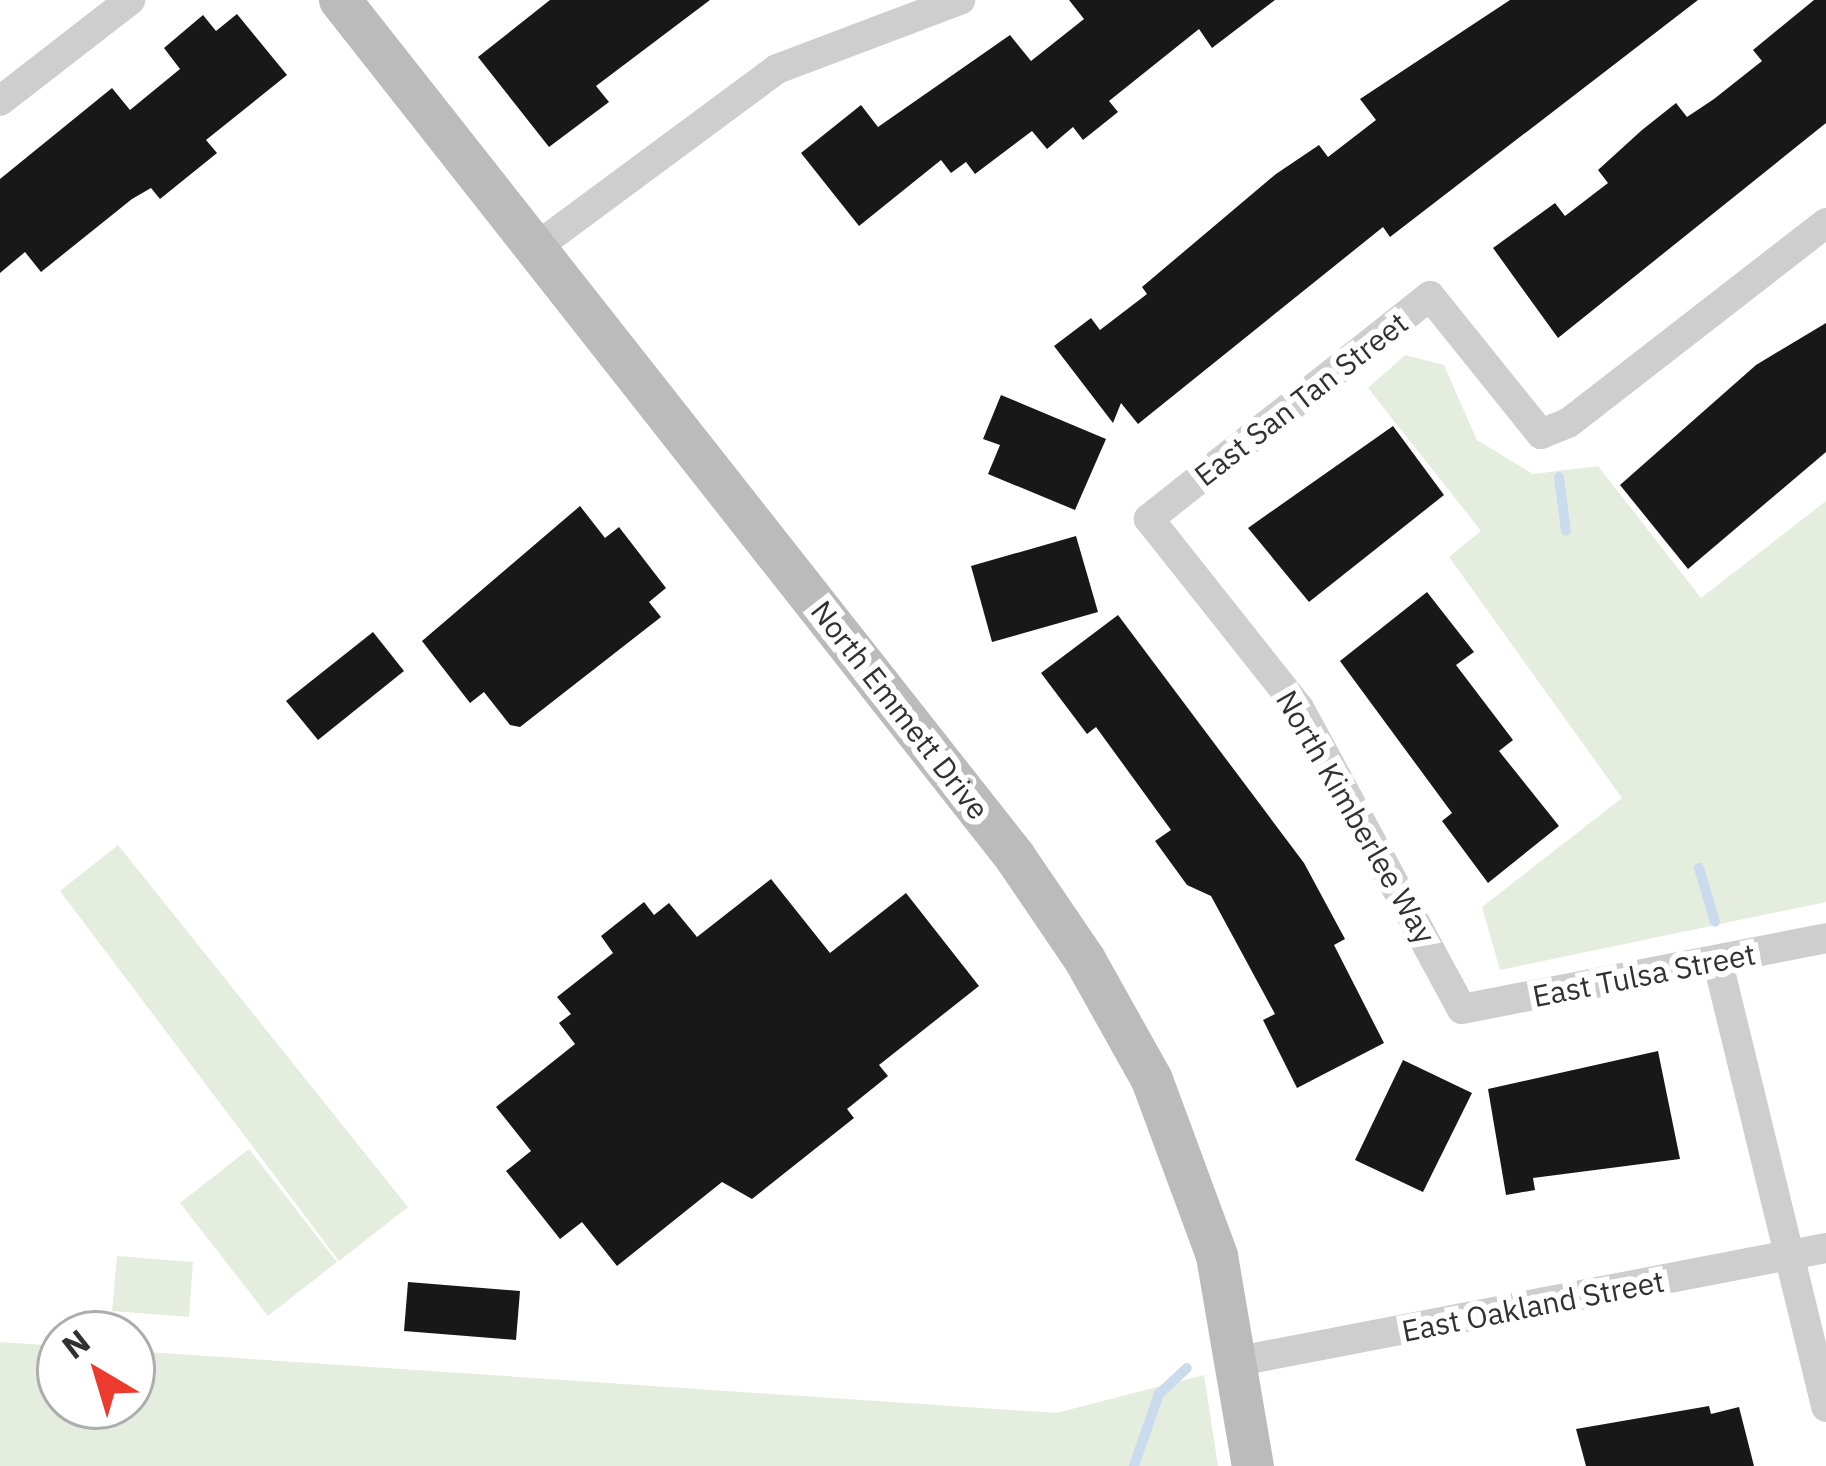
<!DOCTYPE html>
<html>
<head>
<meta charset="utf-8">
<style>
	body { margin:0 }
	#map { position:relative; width:1826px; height:1466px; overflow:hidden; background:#fff; font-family:"IBM Plex Sans",sans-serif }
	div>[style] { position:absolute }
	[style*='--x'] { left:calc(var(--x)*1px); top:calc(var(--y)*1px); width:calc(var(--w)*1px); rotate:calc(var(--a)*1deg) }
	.green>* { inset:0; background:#e5eede }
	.stream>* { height:10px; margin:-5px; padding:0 5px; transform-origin:5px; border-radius:5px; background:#cadbee }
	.building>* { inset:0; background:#181818 }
	.street>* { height:30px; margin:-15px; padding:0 15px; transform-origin:15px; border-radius:15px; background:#cecece }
	.secondary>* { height:42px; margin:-21px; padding:0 21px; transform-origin:21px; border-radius:21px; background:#bbb }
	span { translate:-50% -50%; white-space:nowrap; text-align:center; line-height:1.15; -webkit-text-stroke:12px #fff; paint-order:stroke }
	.street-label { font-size:30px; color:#313131 }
	.north { position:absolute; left:36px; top:1310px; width:120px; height:120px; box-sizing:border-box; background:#fff; border:3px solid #adadad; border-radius:50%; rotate:322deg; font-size:33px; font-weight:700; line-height:48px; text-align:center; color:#313131 }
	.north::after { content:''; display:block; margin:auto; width:42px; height:54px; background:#ed3a2e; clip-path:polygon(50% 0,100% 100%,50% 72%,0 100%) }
</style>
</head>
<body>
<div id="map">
	<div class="green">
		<i style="clip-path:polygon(1405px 355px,1444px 365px,1477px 440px,1533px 474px,1598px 466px,1701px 598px,1826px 501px,1826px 902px,1500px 970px,1482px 907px,1622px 798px,1449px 557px,1481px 531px,1368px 388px)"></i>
		<i style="clip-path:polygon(118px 845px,408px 1207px,339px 1261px,60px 891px)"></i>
		<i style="clip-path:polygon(249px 1149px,337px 1262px,268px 1316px,180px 1203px)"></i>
		<i style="clip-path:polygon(117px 1256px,193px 1262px,189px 1317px,112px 1311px)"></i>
		<i style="clip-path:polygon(0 1342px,60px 1346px,60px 1406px,132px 1406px,132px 1351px,1056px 1413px,1204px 1375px,1218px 1466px,0 1466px)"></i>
	</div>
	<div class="stream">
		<i style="--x:1559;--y:477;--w:54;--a:82.6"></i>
		<i style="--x:1699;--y:868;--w:56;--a:73.5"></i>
		<i style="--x:1134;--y:1466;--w:76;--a:-70.9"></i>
		<i style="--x:1159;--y:1394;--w:38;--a:-43"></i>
	</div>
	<div class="building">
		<i style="clip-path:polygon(550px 0,710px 0,596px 86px,609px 102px,549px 147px,478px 57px)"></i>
		<i style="clip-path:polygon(1069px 0,1275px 0,1212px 48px,1199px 29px,1109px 101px,1118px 112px,1083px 140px,1073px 127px,1047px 149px,1032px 131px,975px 174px,966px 162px,951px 173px,941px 160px,859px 226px,801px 153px,861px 105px,878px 127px,1010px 35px,1031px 61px,1084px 19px)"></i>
		<i style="clip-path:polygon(1510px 0,1698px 0,1390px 237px,1383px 227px,1138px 424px,1121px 403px,1113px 423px,1054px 346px,1091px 318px,1100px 330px,1147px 294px,1142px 287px,1276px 174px,1319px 145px,1328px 157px,1376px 120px,1360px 99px)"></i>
		<i style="clip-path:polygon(1814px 0,1826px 0,1826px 123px,1558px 338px,1493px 248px,1555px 203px,1565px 216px,1608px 183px,1598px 170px,1642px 130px,1676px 103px,1687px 117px,1714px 99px,1762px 61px,1753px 50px)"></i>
		<i style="clip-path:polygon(237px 14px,287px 75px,206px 140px,217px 153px,160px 199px,151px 188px,132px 199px,41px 272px,25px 252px,0 273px,0 179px,112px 88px,130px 110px,180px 69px,164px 48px,203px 15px,216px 31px)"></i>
		<i style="clip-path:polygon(1826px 323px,1826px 452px,1688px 569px,1620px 485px,1756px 365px)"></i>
		<i style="clip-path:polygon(1001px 395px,1106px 439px,1075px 510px,988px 474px,1000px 445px,983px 439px)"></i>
		<i style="clip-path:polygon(1393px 426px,1444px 495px,1309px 602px,1248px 528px)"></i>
		<i style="clip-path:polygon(580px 506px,605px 538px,619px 527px,666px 588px,649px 602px,661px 617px,520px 727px,510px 725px,484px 692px,470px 703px,422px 641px)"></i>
		<i style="clip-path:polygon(1076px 536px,1098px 612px,992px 642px,971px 566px)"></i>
		<i style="clip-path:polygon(1427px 592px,1474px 652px,1456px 665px,1513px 740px,1499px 751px,1559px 826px,1488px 883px,1442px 821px,1452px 813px,1340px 661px)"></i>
		<i style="clip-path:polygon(1118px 615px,1304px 863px,1345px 939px,1334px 945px,1384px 1043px,1297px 1088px,1263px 1020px,1275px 1014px,1211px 896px,1187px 885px,1155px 841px,1171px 830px,1096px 727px,1087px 734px,1041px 673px)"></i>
		<i style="clip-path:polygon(373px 632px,404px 671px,318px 740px,286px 701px)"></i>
		<i style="clip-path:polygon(771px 879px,830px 953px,906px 893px,979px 986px,879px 1065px,888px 1076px,847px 1109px,854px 1118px,752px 1199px,722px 1182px,617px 1266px,582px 1222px,560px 1239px,506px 1171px,531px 1151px,496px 1107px,575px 1044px,559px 1023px,571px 1014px,557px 997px,613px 953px,601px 936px,644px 902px,654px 915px,669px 903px,697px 937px)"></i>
		<i style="clip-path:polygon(1658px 1051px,1680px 1159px,1533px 1178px,1535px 1190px,1506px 1195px,1488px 1089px)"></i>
		<i style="clip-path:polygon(1403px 1060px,1472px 1093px,1423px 1192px,1355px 1160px)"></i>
		<i style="clip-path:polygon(408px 1282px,520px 1291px,516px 1340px,404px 1331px)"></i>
		<i style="clip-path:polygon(1709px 1406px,1711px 1414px,1739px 1407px,1754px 1466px,1586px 1466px,1576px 1429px)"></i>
	</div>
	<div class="street">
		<i style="--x:0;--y:101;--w:165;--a:-37.8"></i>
		<i style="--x:1826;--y:223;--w:326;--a:142.2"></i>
		<i style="--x:1568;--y:423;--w:29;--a:158"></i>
		<i style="--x:1541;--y:434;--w:177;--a:-128.8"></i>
		<i style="--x:1430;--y:296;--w:359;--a:141.6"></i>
		<i style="--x:1149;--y:519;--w:241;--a:51.6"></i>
		<i style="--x:1299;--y:708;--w:342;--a:61.6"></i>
		<i style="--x:1462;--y:1009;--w:371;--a:-11"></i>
		<i style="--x:535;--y:248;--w:301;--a:-36.5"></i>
		<i style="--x:777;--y:69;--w:196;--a:-20.7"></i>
		<i style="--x:1718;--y:963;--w:457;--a:76.3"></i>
		<i style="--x:1239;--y:1361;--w:598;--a:-10.9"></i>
	</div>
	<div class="secondary">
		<i style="--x:340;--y:0;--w:1091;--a:51.77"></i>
		<i style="--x:1015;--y:857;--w:125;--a:55.8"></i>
		<i style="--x:1085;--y:960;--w:137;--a:60.8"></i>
		<i style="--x:1152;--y:1080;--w:188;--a:69.7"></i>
		<i style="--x:1217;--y:1256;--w:213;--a:80.3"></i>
	</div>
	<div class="street-label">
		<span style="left:1301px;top:399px;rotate:-38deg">East San Tan Street</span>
		<span style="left:900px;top:710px;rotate:52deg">North Emmett Drive</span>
		<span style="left:1356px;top:817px;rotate:60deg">North Kimberlee Way</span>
		<span style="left:1644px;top:975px;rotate:-11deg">East Tulsa Street</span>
		<span style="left:1533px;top:1306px;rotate:-11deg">East Oakland Street</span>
	</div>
	<div class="north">N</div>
</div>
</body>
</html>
